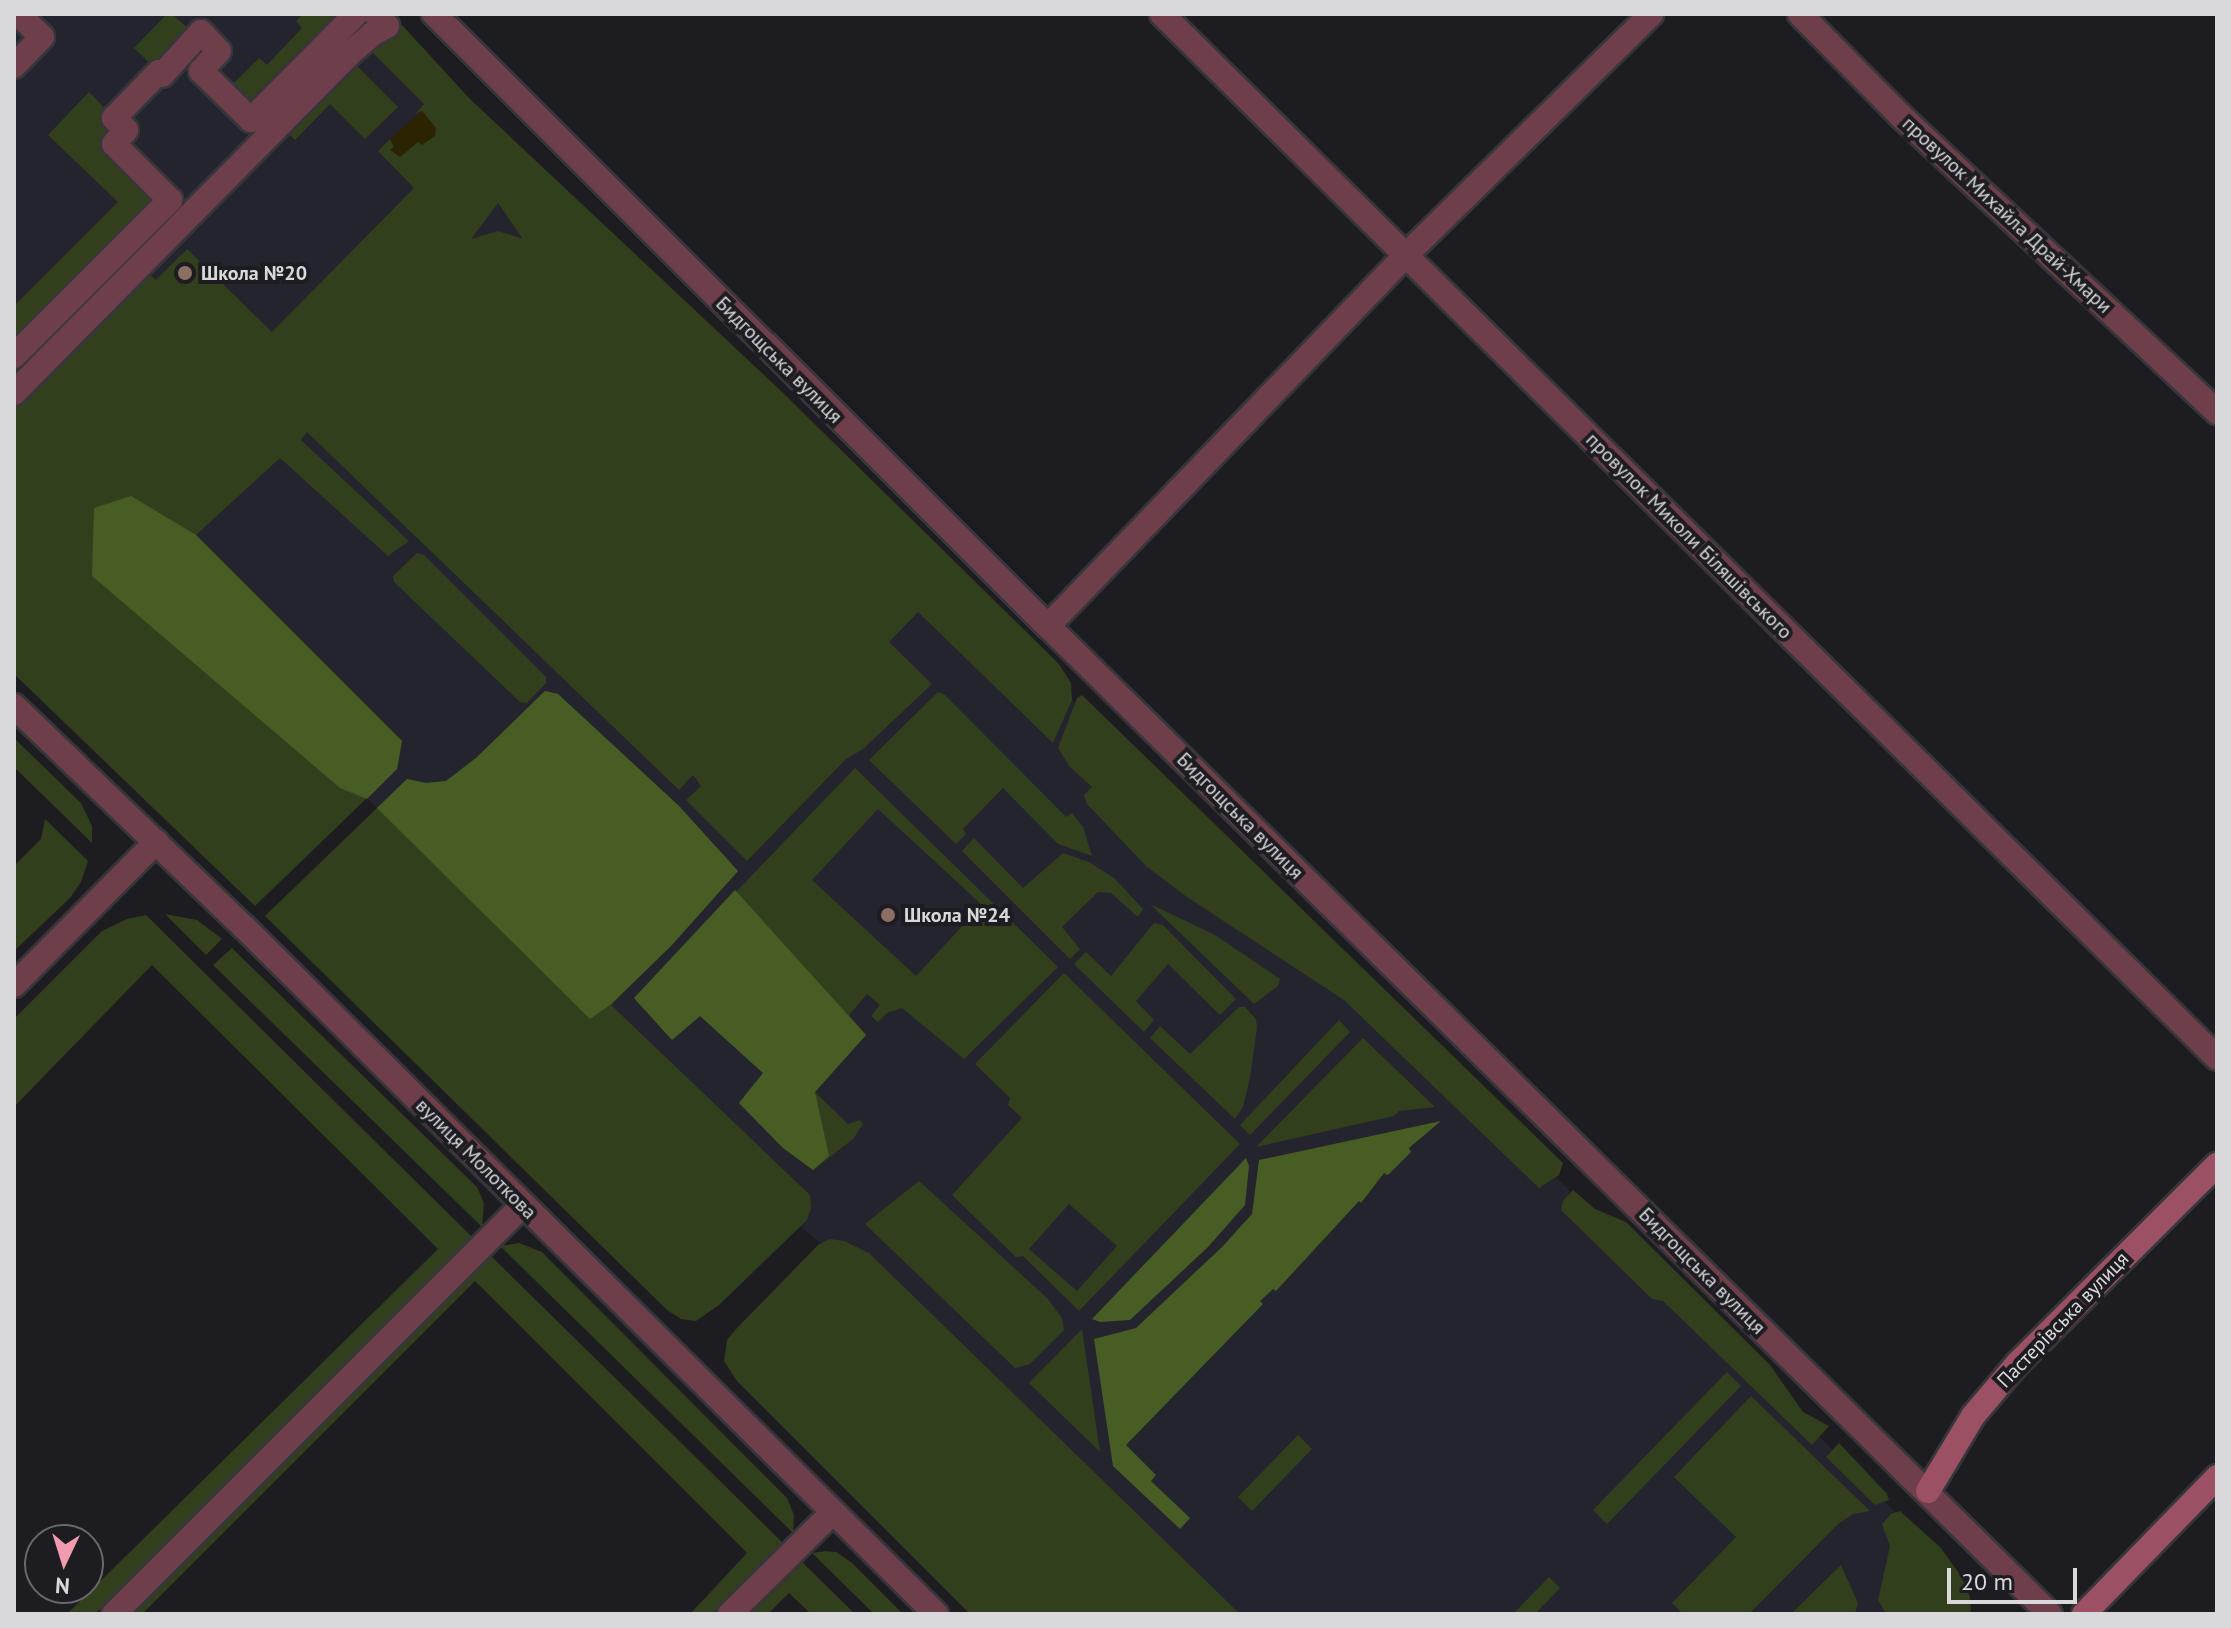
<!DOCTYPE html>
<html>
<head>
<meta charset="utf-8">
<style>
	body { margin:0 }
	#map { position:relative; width:2231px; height:1628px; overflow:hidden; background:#1c1c21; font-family:"PT Sans",sans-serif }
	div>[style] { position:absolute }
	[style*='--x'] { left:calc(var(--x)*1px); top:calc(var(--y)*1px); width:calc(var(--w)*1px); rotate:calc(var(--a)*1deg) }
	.built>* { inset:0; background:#24242e }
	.green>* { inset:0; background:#323f1c }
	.forest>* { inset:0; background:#475d23 }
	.sand>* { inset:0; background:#2b2302 }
	.roads { filter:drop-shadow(2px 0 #36363b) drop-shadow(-2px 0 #36363b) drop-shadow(0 2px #36363b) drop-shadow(0 -2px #36363b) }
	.pedestrian>* { height:24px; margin:-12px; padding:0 12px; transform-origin:12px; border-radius:12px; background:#6e3f4a }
	.minor>* { height:24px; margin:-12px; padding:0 12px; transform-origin:12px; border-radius:12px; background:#6e3f4a }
	.secondary>* { height:24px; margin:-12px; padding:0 12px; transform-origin:12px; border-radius:12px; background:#9b5163 }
	.dots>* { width:22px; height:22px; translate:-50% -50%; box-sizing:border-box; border:4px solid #1c1c21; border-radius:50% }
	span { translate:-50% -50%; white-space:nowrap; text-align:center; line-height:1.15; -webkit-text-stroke:8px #1c1c21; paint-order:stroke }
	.street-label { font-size:20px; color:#d9d9dc }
	.poi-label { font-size:20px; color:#d9d9dc; font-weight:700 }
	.left { translate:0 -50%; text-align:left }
	.frame { position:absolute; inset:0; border:16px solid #d9d9dc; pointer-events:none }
	.north { position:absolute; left:24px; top:1524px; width:80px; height:80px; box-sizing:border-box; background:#1c1c21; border:2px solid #68686c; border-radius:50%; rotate:184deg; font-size:22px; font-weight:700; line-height:32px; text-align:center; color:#d9d9dc }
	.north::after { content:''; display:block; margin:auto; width:28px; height:36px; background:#f29aaf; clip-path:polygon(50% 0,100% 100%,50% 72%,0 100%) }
	.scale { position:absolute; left:1947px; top:1568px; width:130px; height:36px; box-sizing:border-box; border:4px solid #d9d9dc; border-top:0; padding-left:10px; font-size:24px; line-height:28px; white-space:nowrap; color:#d9d9dc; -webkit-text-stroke:6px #1c1c21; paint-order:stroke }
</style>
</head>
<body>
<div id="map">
	<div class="built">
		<i style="clip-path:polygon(14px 14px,376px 14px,1926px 1542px,1953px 1614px,1201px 1614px,830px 1251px,790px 1218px,380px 811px,14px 463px)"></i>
	</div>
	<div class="green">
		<i style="clip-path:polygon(167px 14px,172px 14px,197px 36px,162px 75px,134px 48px)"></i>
		<i style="clip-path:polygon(303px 14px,329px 14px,343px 28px,251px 120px,232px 85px,259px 58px,267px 65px,302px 28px,296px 21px)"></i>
		<i style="clip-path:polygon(evenodd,402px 25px,470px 99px,780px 390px,1059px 664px,1071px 683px,1072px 700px,1053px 743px,918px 612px,889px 642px,932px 684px,863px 749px,846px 759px,747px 861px,686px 800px,701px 786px,693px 775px,679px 790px,307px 432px,301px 440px,409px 541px,388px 556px,280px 458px,196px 535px,402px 741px,397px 769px,255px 906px,14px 674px,14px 393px,140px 266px,156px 280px,187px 249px,272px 332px,414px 188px,378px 151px,390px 139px,394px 147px,391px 150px,400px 157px,419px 141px,422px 111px,416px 113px,424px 104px,362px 42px,383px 27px,402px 25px,498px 203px,523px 239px,498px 231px,471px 239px,498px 203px)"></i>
		<i style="clip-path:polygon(347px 56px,398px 107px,365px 139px,330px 104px,295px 140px,280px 124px)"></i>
		<i style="clip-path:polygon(89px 92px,126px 130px,114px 144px,170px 200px,14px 356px,14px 306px,118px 202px,48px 135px)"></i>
		<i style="clip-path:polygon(417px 553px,424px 555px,546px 677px,546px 683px,527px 703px,520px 702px,394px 582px,393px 576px)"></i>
		<i style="clip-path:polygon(545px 691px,558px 694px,679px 806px,738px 871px,671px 946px,611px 1005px,810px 1195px,811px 1208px,807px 1220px,719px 1305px,696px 1321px,681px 1319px,667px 1310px,265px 916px,407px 779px,426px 783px,446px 781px,476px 758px)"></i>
		<i style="clip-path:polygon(938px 692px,945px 695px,1066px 817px,1072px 813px,1083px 827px,1092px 856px,1058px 844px,1003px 788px,963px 829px,966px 834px,956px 844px,869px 760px)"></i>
		<i style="clip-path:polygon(1082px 695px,1563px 1163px,1559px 1175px,1539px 1188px,1344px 1000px,1187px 897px,1146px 866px,1087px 804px,1084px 795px,1092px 787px,1070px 767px,1058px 748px,1077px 698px)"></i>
		<i style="clip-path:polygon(14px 738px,81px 803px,92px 826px,92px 843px,14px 767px)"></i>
		<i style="clip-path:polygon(evenodd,855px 768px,1058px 967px,964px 1059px,902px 1008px,887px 1013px,878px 1022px,871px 1016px,880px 1005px,867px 994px,849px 1015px,866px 1035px,815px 1092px,848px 1124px,860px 1120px,863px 1124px,853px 1139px,813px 1170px,783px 1148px,739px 1103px,763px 1073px,700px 1016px,672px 1040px,634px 998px,855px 768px,878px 809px,982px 905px,916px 976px,812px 880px,878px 809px)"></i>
		<i style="clip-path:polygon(45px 819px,88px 861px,81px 882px,70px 898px,14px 951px,14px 866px,41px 839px)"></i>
		<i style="clip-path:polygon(974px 838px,1023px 888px,1063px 853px,1089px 862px,1114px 878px,1143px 909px,1138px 917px,1111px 893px,1098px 892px,1062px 927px,1080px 949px,1070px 959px,962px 851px)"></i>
		<i style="clip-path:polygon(1150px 904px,1215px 935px,1280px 979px,1278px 986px,1254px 1004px)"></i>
		<i style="clip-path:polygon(165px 914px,197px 920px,222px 939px,206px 955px)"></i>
		<i style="clip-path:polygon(146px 915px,472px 1237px,95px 1614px,67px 1614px,438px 1249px,152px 965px,14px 1107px,14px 1019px,102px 931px,127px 919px)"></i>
		<i style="clip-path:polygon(1154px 923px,1163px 925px,1236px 999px,1220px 1015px,1168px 964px,1136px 1001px,1154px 1020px,1144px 1032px,1074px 964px,1086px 952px,1111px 976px)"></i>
		<i style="clip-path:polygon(232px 948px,477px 1187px,484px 1203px,482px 1227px,213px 965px)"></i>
		<i style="clip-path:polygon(evenodd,1064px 973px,1240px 1144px,1079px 1311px,1023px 1256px,1016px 1257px,952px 1195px,1022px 1118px,1008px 1105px,1010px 1098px,975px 1064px,1064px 973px,1069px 1204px,1117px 1246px,1077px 1291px,1029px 1249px,1069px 1204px)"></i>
		<i style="clip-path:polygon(1239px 1007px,1245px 1007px,1256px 1019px,1257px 1027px,1250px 1078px,1243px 1107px,1235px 1119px,1150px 1038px,1160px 1026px,1190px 1054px)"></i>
		<i style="clip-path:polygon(1339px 1020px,1350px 1032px,1250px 1135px,1240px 1125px)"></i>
		<i style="clip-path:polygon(1363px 1038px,1435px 1107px,1399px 1111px,1394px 1116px,1256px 1147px)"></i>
		<i style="clip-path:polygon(919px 1181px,1047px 1298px,1062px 1318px,1064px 1330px,1030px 1364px,1015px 1368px,865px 1224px)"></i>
		<i style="clip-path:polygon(1573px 1190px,1595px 1209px,1626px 1222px,1770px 1365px,1803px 1412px,1829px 1426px,1812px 1445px,1663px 1301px,1652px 1299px,1561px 1210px,1563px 1201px)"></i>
		<i style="clip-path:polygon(830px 1239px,844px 1241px,869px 1253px,1240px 1614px,970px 1614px,737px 1381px,724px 1361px,727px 1340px,737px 1328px,818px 1245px)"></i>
		<i style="clip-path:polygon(519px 1243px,542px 1252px,787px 1498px,794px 1515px,793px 1533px,500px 1246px)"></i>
		<i style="clip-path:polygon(489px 1254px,783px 1543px,713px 1614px,690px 1614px,747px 1553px,475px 1281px,142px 1614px,128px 1614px)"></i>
		<i style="clip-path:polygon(1082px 1329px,1100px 1452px,1029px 1383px)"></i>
		<i style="clip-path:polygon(1727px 1372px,1741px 1386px,1607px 1524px,1593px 1510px)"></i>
		<i style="clip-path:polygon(1751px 1396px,1870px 1511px,1853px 1514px,1838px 1524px,1749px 1614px,1683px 1614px,1672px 1603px,1736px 1537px,1674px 1477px)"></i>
		<i style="clip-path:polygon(1298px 1435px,1312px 1449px,1252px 1511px,1238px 1497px)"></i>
		<i style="clip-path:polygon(1839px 1443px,1887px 1494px,1889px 1500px,1875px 1505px,1826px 1457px)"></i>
		<i style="clip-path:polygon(1900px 1511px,1940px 1547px,1961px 1576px,1970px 1597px,1971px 1614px,1886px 1614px,1878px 1600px,1890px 1546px,1882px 1524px,1891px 1514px)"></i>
		<i style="clip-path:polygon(826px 1551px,836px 1552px,852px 1563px,903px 1614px,874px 1614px,812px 1553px)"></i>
		<i style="clip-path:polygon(801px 1561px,855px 1614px,811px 1614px,789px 1593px,768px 1614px,747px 1614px)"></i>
		<i style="clip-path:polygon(1841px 1565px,1858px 1603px,1855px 1614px,1791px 1614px)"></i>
		<i style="clip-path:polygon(1549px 1577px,1560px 1588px,1535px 1614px,1513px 1614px)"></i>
	</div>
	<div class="forest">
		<i style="clip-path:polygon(131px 496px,196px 535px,402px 741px,397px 769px,367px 799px,340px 788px,92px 576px,94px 508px)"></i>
		<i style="clip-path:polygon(545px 691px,558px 694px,679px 806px,738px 871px,671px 946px,610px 1005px,590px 1019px,377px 808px,407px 779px,426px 783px,446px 781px,476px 758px)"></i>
		<i style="clip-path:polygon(735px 890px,866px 1035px,815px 1092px,829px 1156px,813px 1170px,783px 1148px,739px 1103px,763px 1073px,700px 1016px,672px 1040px,634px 998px)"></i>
		<i style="clip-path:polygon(1441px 1121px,1409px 1148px,1411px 1152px,1388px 1175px,1384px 1173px,1361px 1203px,1359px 1201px,1276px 1291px,1273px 1289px,1260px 1301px,1263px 1304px,1126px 1445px,1156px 1475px,1151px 1481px,1190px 1518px,1180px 1529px,1113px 1466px,1094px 1339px,1136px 1328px,1222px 1247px,1252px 1214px,1259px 1160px)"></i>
		<i style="clip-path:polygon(1246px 1158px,1249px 1166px,1245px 1205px,1208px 1247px,1130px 1320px,1100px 1322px,1092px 1319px)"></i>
	</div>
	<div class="sand">
		<i style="clip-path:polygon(422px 111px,436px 128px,435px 136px,422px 145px,418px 142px,400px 157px,390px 150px,394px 147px,390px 139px)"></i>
	</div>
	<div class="roads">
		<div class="pedestrian">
			<i style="--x:14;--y:66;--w:40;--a:-46"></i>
			<i style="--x:42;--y:37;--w:28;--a:-136"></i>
			<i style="--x:22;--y:18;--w:6;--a:-45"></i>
			<i style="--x:14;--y:356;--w:221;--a:-45"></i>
			<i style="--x:170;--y:200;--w:79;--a:-135"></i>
			<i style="--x:114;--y:144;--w:18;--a:-49"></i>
			<i style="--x:126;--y:130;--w:17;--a:-135"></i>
			<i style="--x:114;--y:118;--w:50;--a:-45.8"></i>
			<i style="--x:149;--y:82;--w:14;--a:-45"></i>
			<i style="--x:159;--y:72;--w:4;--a:45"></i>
			<i style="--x:162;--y:75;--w:58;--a:-47.8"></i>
			<i style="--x:201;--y:32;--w:26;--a:47"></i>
			<i style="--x:219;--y:51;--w:27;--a:132"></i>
			<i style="--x:201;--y:71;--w:70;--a:44.4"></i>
			<i style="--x:251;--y:120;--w:149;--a:-45.3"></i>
			<i style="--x:14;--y:393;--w:474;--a:-45.3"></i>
			<i style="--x:347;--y:56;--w:33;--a:-41"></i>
			<i style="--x:372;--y:34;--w:17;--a:-28"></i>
			<i style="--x:387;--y:26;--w:16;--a:-133"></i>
		</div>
		<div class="minor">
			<i style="--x:434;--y:14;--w:867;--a:44.91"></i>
			<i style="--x:1048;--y:626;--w:1407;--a:44.6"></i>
			<i style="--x:1162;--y:14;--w:1484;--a:44.7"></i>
			<i style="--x:1800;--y:14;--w:148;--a:45.3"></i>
			<i style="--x:1904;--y:119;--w:429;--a:43.1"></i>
			<i style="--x:1048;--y:626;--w:514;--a:-46.02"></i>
			<i style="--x:1405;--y:256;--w:345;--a:-44.5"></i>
			<i style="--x:14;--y:706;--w:319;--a:43.9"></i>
			<i style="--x:244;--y:927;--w:975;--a:44.79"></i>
			<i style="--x:14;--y:985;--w:202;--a:-45.2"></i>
			<i style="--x:114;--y:1614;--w:578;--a:-45"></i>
			<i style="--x:730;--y:1614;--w:145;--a:-44.7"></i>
		</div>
		<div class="secondary">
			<i style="--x:1928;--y:1491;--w:87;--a:-59"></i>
			<i style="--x:1973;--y:1416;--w:70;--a:-49.7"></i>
			<i style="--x:2018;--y:1363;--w:281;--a:-44.9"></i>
			<i style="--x:2084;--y:1614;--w:191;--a:-45.8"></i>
		</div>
	</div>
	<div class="dots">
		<i style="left:185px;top:273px;background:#8d6e63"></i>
		<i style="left:888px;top:915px;background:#8d6e63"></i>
	</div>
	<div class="street-label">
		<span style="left:2007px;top:215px;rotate:43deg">провулок Михайла Драй-Хмари</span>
		<span style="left:779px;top:360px;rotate:45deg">Бидгощська вулиця</span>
		<span style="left:1689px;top:536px;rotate:45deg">провулок Миколи Біляшівського</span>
		<span style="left:1240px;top:816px;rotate:45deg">Бидгощська вулиця</span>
		<span style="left:476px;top:1159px;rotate:45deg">вулиця Молоткова</span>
		<span style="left:1702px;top:1271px;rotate:45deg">Бидгощська вулиця</span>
		<span style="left:2063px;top:1320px;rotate:-46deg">Пастерівська вулиця</span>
	</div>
	<div class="poi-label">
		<span class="left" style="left:201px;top:273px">Школа №20</span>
		<span class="left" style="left:904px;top:915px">Школа №24</span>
	</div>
	<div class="frame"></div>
	<div class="north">N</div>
	<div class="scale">20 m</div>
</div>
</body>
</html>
